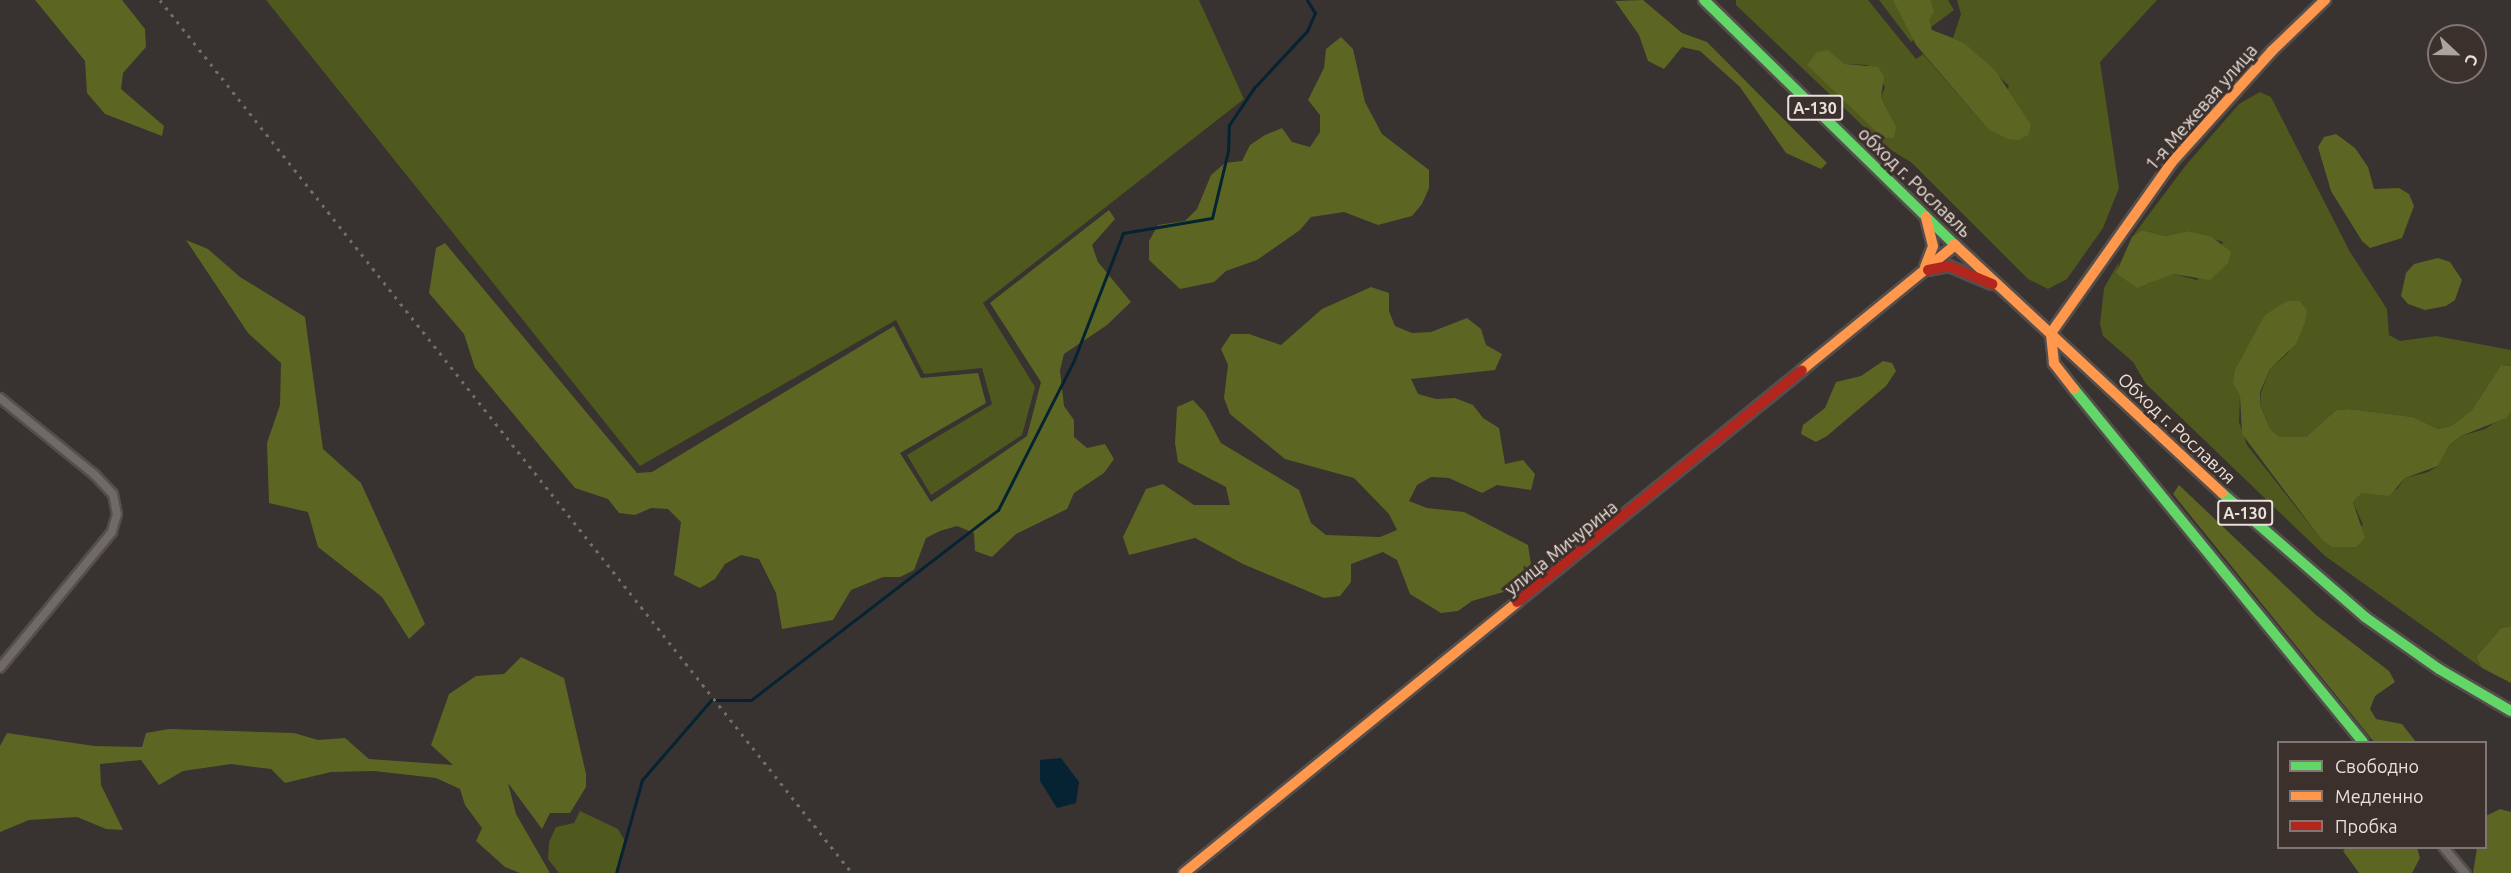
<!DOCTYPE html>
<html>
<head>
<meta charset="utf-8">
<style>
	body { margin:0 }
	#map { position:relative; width:2511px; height:873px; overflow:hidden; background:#383230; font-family:Ubuntu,sans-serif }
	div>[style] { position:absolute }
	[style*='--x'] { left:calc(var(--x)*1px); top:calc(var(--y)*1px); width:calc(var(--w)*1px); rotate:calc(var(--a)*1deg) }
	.green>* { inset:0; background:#4f581d }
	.forest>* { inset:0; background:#5c6622 }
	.water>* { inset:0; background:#052332 }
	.stream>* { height:3px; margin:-1.5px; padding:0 1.5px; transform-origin:1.5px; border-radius:1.5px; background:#052332 }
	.roads { filter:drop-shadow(2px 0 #544e4c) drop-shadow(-2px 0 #544e4c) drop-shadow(0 2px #544e4c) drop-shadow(0 -2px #544e4c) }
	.street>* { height:8px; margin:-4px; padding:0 4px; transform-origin:4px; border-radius:4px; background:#6f6967 }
	.fast>* { height:10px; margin:-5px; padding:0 5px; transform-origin:5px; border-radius:5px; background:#63d668 }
	.slow>* { height:10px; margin:-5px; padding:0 5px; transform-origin:5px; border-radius:5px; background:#ff974d }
	.jam>* { height:10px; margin:-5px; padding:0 5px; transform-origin:5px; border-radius:5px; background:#b3261e }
	.rail>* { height:3px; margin-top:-1.5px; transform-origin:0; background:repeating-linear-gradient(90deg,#716d6b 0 3px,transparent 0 9px) }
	span { translate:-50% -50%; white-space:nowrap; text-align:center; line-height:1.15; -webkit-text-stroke:6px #3c302c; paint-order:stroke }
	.shield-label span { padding:2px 4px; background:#3c302c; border:2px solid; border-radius:4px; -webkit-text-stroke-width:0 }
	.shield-label { font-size:16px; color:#e8e0dd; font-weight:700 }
	.street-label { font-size:18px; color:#e8e0dd }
	.legend { position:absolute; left:2277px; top:741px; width:210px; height:108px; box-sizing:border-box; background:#3c302c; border:2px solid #817673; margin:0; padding:8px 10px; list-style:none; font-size:18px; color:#e8e0dd }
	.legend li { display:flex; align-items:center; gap:12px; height:30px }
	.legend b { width:30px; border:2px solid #817673 }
	.north { position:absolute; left:2427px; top:24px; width:60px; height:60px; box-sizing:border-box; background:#3c302c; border:2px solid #817673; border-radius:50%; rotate:112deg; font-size:16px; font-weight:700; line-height:24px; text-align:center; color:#e8e0dd }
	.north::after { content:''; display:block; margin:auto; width:21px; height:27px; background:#aaa3a0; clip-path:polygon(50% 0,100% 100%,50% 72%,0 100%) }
</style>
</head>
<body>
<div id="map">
	<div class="green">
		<i style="clip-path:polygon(266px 0,1199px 0,1244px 99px,983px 303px,1035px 387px,1022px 435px,931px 495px,907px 455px,992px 404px,982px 368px,924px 374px,896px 320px,640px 466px)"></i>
		<i style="clip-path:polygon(evenodd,1736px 0,1868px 0,1916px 59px,1923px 54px,1988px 129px,2009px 86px,1963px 42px,1953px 38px,1961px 14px,1957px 0,2157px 0,2100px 62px,2119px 188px,2103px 228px,2067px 279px,2048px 289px,2028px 279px,1912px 163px,1883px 145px,1736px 5px,1736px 0,1827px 50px,1845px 64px,1867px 65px,1885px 87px,1881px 97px,1891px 117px,1827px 50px)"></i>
		<i style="clip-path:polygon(1879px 0,1948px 0,1954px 10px,1911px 42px)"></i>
		<i style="clip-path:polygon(2260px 92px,2271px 97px,2350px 252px,2387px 309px,2389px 335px,2400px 341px,2436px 336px,2511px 350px,2511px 366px,2501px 365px,2472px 410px,2451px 426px,2438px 429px,2413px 417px,2349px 409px,2336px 410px,2306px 437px,2280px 437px,2270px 429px,2260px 405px,2261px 392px,2270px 369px,2288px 353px,2307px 310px,2300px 301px,2287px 301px,2241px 360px,2233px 384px,2240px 396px,2239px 422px,2247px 445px,2321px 539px,2363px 525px,2353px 502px,2362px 493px,2397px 489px,2405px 478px,2428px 472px,2438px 466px,2450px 444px,2461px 436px,2485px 429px,2511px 412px,2511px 626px,2501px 628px,2476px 657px,2482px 668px,2325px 556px,2146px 384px,2133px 362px,2103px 336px,2100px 324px,2104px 288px,2119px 262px,2117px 273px,2149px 284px,2160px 276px,2173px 274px,2197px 280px,2223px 242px,2188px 231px,2165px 236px,2142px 230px,2132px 237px,2186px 165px,2239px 104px)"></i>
		<i style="clip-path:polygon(580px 811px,618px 829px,625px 841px,616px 873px,559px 873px,548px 859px,549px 842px,556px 827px,574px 823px)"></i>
	</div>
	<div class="forest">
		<i style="clip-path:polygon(35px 0,122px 0,145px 29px,146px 47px,123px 73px,121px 89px,164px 126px,162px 136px,105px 114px,87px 93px,85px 61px)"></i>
		<i style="clip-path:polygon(1643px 0,1682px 33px,1707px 42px,1827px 163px,1821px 169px,1786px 153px,1740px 87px,1700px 51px,1682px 47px,1664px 69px,1648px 61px,1639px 35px,1615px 1px)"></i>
		<i style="clip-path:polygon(1893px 0,1930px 0,1934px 11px,1929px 20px,1932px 30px,1963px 42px,1995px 70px,2031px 125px,2028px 135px,2019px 140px,2008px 139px,1988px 129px,1916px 45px)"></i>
		<i style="clip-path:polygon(1341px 37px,1353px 49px,1365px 102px,1382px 134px,1429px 170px,1429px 188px,1422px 204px,1412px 216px,1378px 225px,1344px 212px,1311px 217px,1300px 230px,1257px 260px,1226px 271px,1214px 282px,1180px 289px,1149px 260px,1149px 241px,1158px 225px,1185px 221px,1197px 209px,1211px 175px,1225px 163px,1242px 161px,1250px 145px,1265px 135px,1282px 128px,1292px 142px,1310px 147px,1320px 132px,1320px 115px,1308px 100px,1324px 68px,1326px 49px)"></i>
		<i style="clip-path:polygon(1828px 50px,1845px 64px,1878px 67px,1884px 76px,1881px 97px,1896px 127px,1894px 138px,1883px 138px,1807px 65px,1817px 52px)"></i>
		<i style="clip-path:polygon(2336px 134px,2355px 148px,2368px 167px,2374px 189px,2399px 188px,2409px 194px,2414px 206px,2402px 238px,2370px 248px,2362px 241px,2331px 191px,2318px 147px,2324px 137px)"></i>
		<i style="clip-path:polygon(1109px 210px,1115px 219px,1092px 245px,1098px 262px,1131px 302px,1107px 325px,1064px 354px,1060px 370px,1064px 406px,1074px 420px,1074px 437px,1087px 448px,1105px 444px,1114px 459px,1104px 473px,1074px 493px,1067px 509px,1016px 534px,992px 557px,975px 551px,974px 533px,957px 526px,940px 531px,926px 538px,914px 570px,900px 577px,883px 577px,851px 590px,833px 620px,782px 629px,776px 593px,759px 559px,741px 555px,725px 564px,715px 579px,700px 588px,674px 575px,681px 522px,668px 509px,651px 508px,635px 515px,619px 513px,608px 499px,575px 488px,475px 368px,464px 334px,429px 293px,436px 248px,445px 243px,637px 473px,652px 472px,894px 326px,921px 378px,978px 373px,986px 403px,900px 453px,931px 502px,1027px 436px,1041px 382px,990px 303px)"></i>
		<i style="clip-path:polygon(2142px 230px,2165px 236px,2188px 231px,2212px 237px,2231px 252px,2228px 263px,2210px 280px,2173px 274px,2137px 288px,2116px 273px,2132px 237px)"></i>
		<i style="clip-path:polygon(186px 240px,208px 249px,240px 277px,305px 317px,323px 449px,361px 483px,425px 624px,409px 639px,382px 597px,318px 547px,308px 512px,269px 503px,267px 443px,280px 405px,281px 363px,248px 333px)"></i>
		<i style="clip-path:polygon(2438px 258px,2450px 262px,2462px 280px,2455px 300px,2446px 306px,2425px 310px,2408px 304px,2401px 296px,2406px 273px,2414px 264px)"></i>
		<i style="clip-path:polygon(1371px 287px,1389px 293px,1389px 311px,1395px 326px,1412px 333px,1431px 332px,1467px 318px,1481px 329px,1486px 345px,1502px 354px,1495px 370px,1411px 379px,1418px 394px,1436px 399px,1455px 398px,1473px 405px,1483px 418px,1499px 428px,1505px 464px,1523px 460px,1535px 474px,1531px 490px,1497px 485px,1482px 493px,1449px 478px,1431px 477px,1417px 485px,1409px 501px,1427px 508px,1464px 512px,1528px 545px,1531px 564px,1507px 591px,1472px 601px,1458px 611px,1441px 613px,1410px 594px,1397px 560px,1383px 552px,1351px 564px,1351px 582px,1340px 596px,1324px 598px,1243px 564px,1195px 538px,1129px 555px,1123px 537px,1146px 489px,1163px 484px,1194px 505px,1230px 505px,1226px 487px,1178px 462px,1175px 443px,1177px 407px,1193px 400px,1205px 413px,1221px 443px,1299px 490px,1311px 523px,1326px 535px,1380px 537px,1397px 530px,1389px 514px,1354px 478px,1285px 459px,1230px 414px,1224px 398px,1228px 365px,1221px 349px,1231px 334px,1249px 334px,1281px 345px,1322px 309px)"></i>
		<i style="clip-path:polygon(2287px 301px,2300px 301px,2307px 310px,2305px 322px,2296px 344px,2270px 369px,2260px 392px,2260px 405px,2270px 429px,2280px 437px,2306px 437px,2336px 410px,2349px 409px,2413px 417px,2438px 429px,2451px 426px,2472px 410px,2501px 365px,2511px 366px,2511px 412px,2506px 418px,2461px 436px,2450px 444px,2438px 466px,2405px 478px,2389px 496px,2362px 493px,2353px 502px,2365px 538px,2356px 547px,2332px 547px,2321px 539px,2242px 434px,2240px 396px,2233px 384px,2235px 370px,2265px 315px)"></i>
		<i style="clip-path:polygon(1883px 361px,1892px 363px,1896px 371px,1886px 386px,1827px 436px,1816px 442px,1801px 434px,1803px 425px,1825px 408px,1836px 382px,1861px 376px)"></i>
		<i style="clip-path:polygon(2179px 485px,2316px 615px,2389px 671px,2395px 682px,2375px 696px,2370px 709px,2376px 719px,2402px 724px,2416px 742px,2374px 742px,2173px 494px)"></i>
		<i style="clip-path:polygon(2511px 626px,2511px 683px,2482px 668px,2476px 657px,2501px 628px)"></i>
		<i style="clip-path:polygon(521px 657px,564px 678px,586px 774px,586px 787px,570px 813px,550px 813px,542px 829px,508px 783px,516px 814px,550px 873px,520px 873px,505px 867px,476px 841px,482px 828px,465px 805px,460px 789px,436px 778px,374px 771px,331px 772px,285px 783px,271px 769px,231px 764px,183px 771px,159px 785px,141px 760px,100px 764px,101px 785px,123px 830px,106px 829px,77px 817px,29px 820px,0 832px,0 746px,7px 733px,94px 746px,142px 747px,146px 733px,169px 729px,294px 733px,318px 740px,345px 738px,369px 759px,453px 765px,431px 745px,449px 694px,476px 676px,504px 674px)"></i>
		<i style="clip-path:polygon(2500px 809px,2511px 812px,2511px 873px,2473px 873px,2477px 848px,2486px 848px,2486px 816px)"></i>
		<i style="clip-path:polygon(2346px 848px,2417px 848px,2420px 858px,2412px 873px,2359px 873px,2343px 851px)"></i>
	</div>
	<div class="water">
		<i style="clip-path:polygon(1061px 758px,1079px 782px,1076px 803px,1057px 808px,1040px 781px,1040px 760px)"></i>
	</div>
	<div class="stream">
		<i style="--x:616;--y:873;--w:97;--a:-74.4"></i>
		<i style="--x:642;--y:780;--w:106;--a:-49.2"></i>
		<i style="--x:711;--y:700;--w:40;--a:0"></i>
		<i style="--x:751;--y:700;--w:312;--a:-37.6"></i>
		<i style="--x:998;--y:510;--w:168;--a:-63.1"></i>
		<i style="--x:1074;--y:360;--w:136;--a:-68.9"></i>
		<i style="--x:1123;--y:233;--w:90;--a:-9.6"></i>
		<i style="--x:1212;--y:218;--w:69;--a:-76.6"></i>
		<i style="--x:1228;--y:151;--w:26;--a:-88"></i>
		<i style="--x:1229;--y:125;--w:45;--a:-56"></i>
		<i style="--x:1254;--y:88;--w:78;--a:-47.1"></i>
		<i style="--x:1307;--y:31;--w:20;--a:-66"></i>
		<i style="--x:1315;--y:13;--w:15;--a:-122"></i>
	</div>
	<div class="roads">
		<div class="street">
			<i style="--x:0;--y:398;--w:122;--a:39"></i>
			<i style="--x:95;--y:475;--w:26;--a:47"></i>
			<i style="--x:113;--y:494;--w:20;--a:79"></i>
			<i style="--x:117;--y:514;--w:19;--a:106"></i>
			<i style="--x:112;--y:532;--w:176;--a:129.5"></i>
			<i style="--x:2444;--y:848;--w:33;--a:50"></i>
		</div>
		<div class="fast">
			<i style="--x:1704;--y:0;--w:349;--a:44.3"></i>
			<i style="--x:2074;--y:389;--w:456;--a:50.7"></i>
			<i style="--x:2222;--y:493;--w:189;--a:40.9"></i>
			<i style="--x:2365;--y:617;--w:90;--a:35.1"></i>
			<i style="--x:2439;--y:669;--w:83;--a:30.3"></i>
		</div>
		<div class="slow">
			<i style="--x:1954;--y:244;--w:366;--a:42.9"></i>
			<i style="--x:1925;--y:267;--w:22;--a:-69"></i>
			<i style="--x:1933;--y:246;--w:30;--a:-104"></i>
			<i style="--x:1802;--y:370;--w:198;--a:-39.2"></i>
			<i style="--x:2074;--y:389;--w:33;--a:-128"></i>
			<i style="--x:2054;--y:363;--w:30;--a:-96"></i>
			<i style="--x:2051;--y:333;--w:209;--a:-54.7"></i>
			<i style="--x:2172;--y:162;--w:149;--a:-48"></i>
			<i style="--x:2272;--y:51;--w:74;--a:-43.9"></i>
			<i style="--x:1184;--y:873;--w:429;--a:-39.1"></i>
		</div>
		<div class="jam">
			<i style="--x:1928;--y:270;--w:21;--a:-11"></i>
			<i style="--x:1949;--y:266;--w:47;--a:22.7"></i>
			<i style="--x:1517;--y:602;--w:367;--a:-39.1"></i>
		</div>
	</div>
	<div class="rail">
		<i style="--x:160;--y:0;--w:1114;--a:51.6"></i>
	</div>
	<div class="shield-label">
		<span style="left:1815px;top:108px">А-130</span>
		<span style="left:2245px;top:513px">А-130</span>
	</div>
	<div class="street-label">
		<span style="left:2201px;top:107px;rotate:-49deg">1-я Межевая улица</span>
		<span style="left:1915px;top:182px;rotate:44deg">обход г. Рославль</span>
		<span style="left:2177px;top:428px;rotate:43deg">Обход г. Рославля</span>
		<span style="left:1561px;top:548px;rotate:-39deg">улица Мичурина</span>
	</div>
	<ul class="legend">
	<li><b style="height:8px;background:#63d668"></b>Свободно</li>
	<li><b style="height:8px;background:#ff974d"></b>Медленно</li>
	<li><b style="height:8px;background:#b3261e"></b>Пробка</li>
	</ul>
	<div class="north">С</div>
</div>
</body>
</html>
